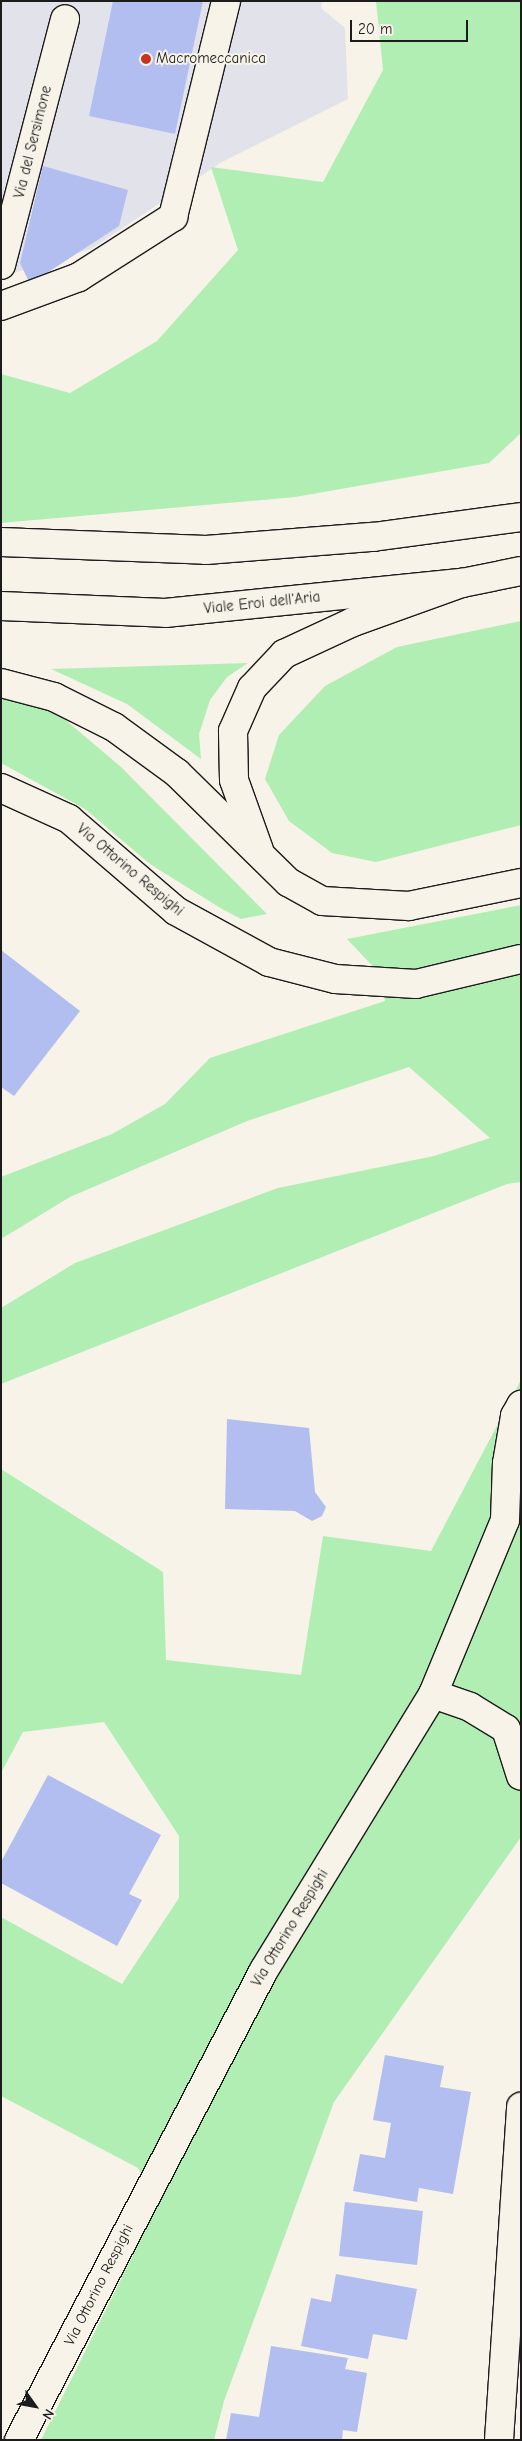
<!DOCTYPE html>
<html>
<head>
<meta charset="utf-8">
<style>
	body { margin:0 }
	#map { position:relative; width:522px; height:2441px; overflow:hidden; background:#f7f3e8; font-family:"Comic Neue",sans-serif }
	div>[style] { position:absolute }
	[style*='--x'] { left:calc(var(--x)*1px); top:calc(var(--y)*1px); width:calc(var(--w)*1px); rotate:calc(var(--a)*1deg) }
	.built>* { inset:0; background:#e2e3ea }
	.green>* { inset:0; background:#b1eeb4 }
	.building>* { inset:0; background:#b2beef }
	.roads { filter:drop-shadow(1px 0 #1c1c1c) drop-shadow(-1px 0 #1c1c1c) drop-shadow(0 1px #1c1c1c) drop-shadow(0 -1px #1c1c1c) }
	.street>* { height:28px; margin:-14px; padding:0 14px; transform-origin:14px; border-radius:14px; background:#f7f3e8 }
	.secondary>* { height:28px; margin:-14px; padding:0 14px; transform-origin:14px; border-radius:14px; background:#f7f3e8 }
	.highway>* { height:28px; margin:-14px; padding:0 14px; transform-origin:14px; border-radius:14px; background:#f7f3e8 }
	.dots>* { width:14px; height:14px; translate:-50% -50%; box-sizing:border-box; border:2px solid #f7f3e8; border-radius:50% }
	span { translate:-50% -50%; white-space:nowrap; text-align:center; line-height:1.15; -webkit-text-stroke:4px #f7f3e8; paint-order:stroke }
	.poi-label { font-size:15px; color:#1c1c1c }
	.left { translate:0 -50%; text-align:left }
	.street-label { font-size:15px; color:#1c1c1c }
	.frame { position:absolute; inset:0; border:2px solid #1c1c1c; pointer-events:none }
	.north { position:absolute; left:10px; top:2381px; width:50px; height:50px; -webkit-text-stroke:4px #f7f3e8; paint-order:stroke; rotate:122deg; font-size:14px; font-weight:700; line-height:20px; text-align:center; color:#1c1c1c }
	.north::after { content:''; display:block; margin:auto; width:18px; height:22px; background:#1c1c1c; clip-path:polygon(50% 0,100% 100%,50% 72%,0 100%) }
	.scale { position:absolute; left:350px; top:20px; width:118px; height:22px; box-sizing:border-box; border:2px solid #1c1c1c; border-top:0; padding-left:6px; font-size:15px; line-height:18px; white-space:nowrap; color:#1c1c1c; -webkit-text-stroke:4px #f7f3e8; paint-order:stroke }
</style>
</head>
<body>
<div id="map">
	<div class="built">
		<i style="clip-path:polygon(1px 1px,322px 1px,321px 8px,345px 28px,348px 99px,222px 162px,91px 249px,1px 277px)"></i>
	</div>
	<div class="green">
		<i style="clip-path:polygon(376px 1px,521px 1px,521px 433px,489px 463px,295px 497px,1px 523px,1px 374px,70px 393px,157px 341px,238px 250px,211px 167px,323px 182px,383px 70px)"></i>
		<i style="clip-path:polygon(521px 621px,521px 825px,376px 862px,332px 853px,289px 821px,265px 779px,279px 735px,325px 686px,397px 647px)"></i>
		<i style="clip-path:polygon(248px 663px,227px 677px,210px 700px,199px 734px,201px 759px,127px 704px,51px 669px)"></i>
		<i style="clip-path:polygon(1px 698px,56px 712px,121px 767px,267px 914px,241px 919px,222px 909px,150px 864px,85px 809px,1px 763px)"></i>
		<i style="clip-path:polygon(521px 905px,521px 1182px,507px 1184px,1px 1384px,1px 1308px,75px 1263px,278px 1188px,434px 1156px,490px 1138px,409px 1067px,247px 1121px,70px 1197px,1px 1239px,1px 1177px,112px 1134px,165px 1104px,210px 1058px,385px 1001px,381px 975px,347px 939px)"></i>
		<i style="clip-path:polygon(521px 1380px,521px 1837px,334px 2102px,224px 2401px,214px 2440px,41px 2440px,158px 2205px,138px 2168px,1px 2096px,1px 1917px,122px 1984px,179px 1898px,179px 1836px,104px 1722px,23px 1732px,1px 1773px,1px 1469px,163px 1572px,166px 1660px,301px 1675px,323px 1536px,431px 1551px)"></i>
	</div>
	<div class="building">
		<i style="clip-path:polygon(113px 1px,203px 1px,175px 134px,89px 116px)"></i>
		<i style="clip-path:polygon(43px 166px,128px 190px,119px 226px,30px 284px,20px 263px)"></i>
		<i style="clip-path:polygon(1px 950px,80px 1011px,14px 1096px,1px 1087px)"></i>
		<i style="clip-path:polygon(227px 1419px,309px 1428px,315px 1492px,326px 1507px,322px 1516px,312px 1521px,295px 1511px,225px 1509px)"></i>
		<i style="clip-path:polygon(48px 1775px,161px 1835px,129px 1894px,142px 1900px,117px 1946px,1px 1883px,1px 1862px)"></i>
		<i style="clip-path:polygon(385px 2055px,444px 2066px,440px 2087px,471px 2092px,453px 2194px,419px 2188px,417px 2202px,353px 2191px,360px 2154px,385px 2158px,391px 2123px,373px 2120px)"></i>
		<i style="clip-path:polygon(345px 2202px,423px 2211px,417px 2265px,339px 2256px)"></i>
		<i style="clip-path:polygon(336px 2274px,417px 2289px,407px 2340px,373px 2334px,368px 2359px,301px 2346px,311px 2298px,331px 2302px)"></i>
		<i style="clip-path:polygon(271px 2346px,348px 2358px,345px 2369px,367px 2373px,357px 2432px,343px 2430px,342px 2440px,226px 2440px,231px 2413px,259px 2417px)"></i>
	</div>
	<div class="roads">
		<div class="street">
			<i style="--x:1;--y:265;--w:254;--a:-75.4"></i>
			<i style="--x:1;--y:306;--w:83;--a:-20.4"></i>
			<i style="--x:79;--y:277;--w:112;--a:-32.6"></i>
			<i style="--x:173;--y:217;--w:222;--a:-76.2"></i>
			<i style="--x:1;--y:788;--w:75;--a:24.5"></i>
			<i style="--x:69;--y:819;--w:141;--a:40.7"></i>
			<i style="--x:176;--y:911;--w:106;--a:28.7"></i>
			<i style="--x:269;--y:962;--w:68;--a:14.4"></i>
			<i style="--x:335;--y:979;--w:81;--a:3.5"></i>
			<i style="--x:416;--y:984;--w:108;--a:-13.4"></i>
			<i style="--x:433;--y:1694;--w:39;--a:19"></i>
			<i style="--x:470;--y:1707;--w:42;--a:31.4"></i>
			<i style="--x:506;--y:1729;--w:49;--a:72.3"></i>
			<i style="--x:19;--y:2440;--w:530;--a:-62.47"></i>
			<i style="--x:264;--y:1970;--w:324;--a:-58.5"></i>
			<i style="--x:433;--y:1694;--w:188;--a:-67.5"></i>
			<i style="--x:505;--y:1520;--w:57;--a:-88"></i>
			<i style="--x:507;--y:1463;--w:48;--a:-80.3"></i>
			<i style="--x:515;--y:1416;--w:13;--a:-61"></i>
			<i style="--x:499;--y:2440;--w:334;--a:-86.2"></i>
		</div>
		<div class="secondary">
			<i style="--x:1;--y:542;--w:205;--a:2.2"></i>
			<i style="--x:206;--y:550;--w:168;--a:-4.5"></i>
			<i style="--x:373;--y:537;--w:149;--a:-7.7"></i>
			<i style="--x:1;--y:606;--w:164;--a:2.4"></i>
			<i style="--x:165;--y:613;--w:299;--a:-5.8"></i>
			<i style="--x:462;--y:583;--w:60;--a:-11.5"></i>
		</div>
		<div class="highway">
			<i style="--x:1;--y:683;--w:55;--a:14.8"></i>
			<i style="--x:54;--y:697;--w:67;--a:26.6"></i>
			<i style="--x:114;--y:727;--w:78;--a:36.1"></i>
			<i style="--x:177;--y:773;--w:156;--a:44.5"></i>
			<i style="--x:288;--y:882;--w:39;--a:29"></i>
			<i style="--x:322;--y:901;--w:87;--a:3.3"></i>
			<i style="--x:409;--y:906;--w:114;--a:-11.6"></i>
			<i style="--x:259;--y:850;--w:74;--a:-109.7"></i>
			<i style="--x:234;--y:780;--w:49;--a:-91.2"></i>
			<i style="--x:233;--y:731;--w:47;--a:-66.2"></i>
			<i style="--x:252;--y:688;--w:47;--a:-46.7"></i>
			<i style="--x:284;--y:654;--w:76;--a:-24.9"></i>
			<i style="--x:353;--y:622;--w:116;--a:-19.7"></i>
		</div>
	</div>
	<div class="dots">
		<i style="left:146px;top:59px;background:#c8321e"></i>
	</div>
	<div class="poi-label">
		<span class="left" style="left:156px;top:59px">Macromeccanica</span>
	</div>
	<div class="street-label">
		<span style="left:33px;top:142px;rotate:-76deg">Via del Sersimone</span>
		<span style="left:262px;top:603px;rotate:-6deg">Viale Eroi dell'Aria</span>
		<span style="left:130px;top:870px;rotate:40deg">Via Ottorino Respighi</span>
		<span style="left:290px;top:1928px;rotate:-59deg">Via Ottorino Respighi</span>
		<span style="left:99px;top:2285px;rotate:-63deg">Via Ottorino Respighi</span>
	</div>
	<div class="frame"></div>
	<div class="north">N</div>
	<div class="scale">20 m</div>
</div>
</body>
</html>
